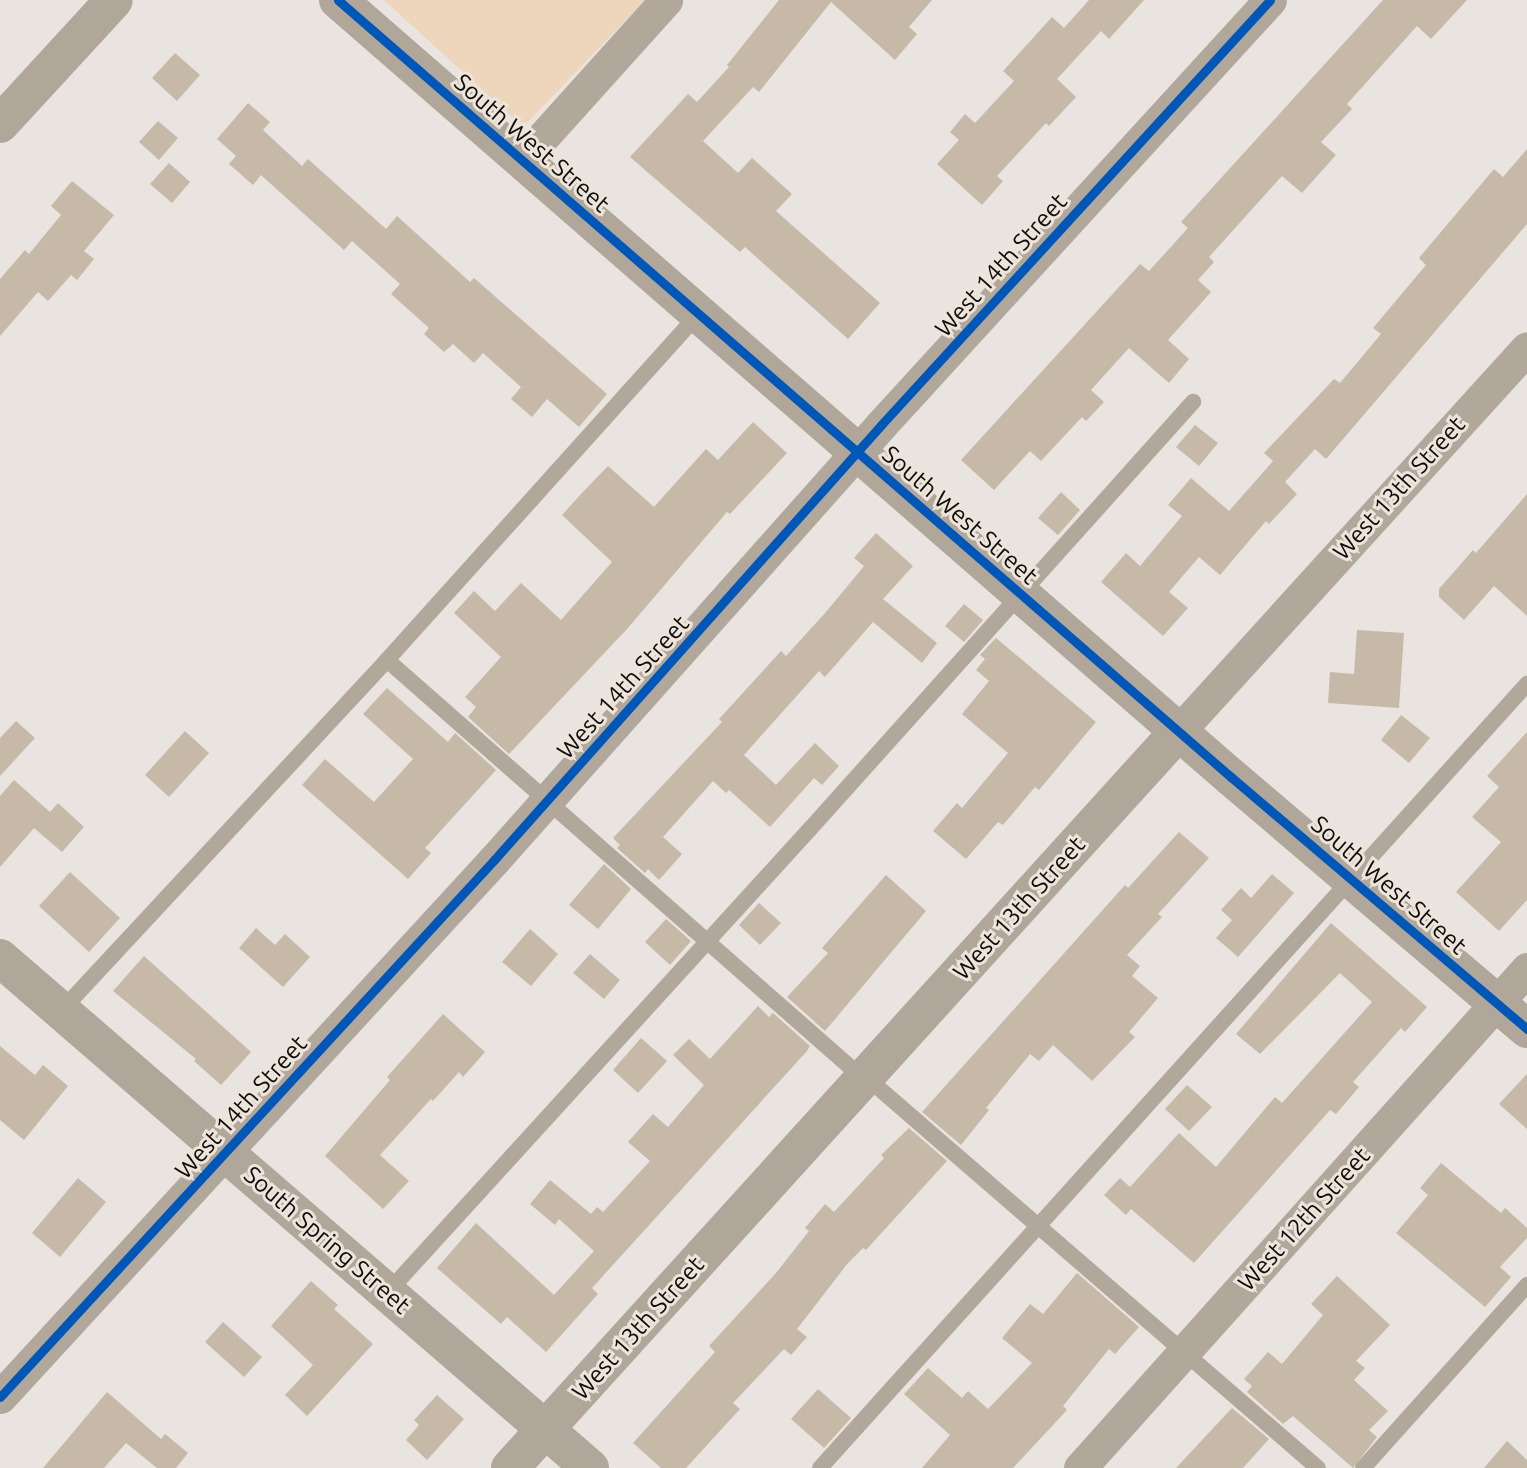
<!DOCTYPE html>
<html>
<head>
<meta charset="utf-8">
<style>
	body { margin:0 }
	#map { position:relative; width:1527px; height:1468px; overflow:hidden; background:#e9e4df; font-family:Ubuntu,sans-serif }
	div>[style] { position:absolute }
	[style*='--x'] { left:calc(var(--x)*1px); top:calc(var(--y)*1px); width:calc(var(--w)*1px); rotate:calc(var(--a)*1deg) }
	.green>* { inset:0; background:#edd6bb }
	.building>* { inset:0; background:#c6b9a8 }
	.lane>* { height:16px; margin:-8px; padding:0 8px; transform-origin:8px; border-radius:8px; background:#b2a79b }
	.street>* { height:33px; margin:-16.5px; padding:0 16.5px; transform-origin:16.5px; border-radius:16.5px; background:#b2a79b }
	.secondary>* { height:38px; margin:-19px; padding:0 19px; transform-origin:19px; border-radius:19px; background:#b0a69a }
	.cycleway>* { height:9px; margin:-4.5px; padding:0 4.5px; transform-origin:4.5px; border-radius:4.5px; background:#0057b8 }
	span { translate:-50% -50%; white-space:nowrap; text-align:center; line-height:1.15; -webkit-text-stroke:6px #ede5db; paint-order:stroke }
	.street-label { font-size:24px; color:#0f0c09 }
</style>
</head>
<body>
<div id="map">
	<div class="green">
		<i style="clip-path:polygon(384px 0,645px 0,523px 127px)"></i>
	</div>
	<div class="building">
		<i style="clip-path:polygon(779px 0,932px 0,909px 27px,917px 34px,895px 60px,831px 2px,759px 92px,753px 87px,703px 141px,738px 173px,752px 158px,792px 194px,776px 211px,880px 303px,848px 339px,745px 247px,740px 252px,630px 157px,688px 94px,697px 102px,729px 67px,727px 65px)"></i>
		<i style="clip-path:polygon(1089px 0,1144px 0,1109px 39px,1101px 31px,1057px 79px,1076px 97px,1049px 126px,1046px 123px,997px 176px,1003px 181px,982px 205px,937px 164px,959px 140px,950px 132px,965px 114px,975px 123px,1014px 81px,1003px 71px,1052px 17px,1064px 28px)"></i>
		<i style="clip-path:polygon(1383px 0,1467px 0,1431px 39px,1417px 26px,1347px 104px,1352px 109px,1321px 142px,1336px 155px,1302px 193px,1282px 176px,1209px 257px,1214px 262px,1198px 280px,1211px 292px,1168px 340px,1189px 359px,1169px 383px,1129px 348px,1091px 390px,1104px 402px,1086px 421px,1082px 417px,1041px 461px,1030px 451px,994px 490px,961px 460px,1140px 264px,1149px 271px,1188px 228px,1181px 222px)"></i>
		<i style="clip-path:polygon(175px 53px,200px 75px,177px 101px,152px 78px)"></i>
		<i style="clip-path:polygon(248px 103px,270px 122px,263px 130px,302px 166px,308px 159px,386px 229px,397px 216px,470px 282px,474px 278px,607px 394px,579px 427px,547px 399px,532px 417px,511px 399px,521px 387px,483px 353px,474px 363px,453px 344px,444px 352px,424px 334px,429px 328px,391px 294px,400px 284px,352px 241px,344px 250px,261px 175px,253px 185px,229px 164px,236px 156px,217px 139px)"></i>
		<i style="clip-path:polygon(158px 121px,178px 138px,159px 160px,139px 142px)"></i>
		<i style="clip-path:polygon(1527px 149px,1527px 224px,1326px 459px,1315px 449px,1285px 482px,1297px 494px,1269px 524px,1266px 521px,1220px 575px,1199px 557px,1169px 592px,1188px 608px,1163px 636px,1101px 582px,1126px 553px,1140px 566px,1182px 516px,1168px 505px,1191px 478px,1229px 511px,1273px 461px,1264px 453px,1334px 379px,1340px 383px,1381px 334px,1373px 328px,1426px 265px,1419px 258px,1494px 169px,1503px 177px)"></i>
		<i style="clip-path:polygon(169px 163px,190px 182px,172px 203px,150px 184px)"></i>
		<i style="clip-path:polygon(72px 181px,114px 215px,84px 251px,94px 259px,77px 280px,71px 275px,48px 301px,38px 292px,0 336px,0 279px,25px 250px,29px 254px,61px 215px,51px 206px)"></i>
		<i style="clip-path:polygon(753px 422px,787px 453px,730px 514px,727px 512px,627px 629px,509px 754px,468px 717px,476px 707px,465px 697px,501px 657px,454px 613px,474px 591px,495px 611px,521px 583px,561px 620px,612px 562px,562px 515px,581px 494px,608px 466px,654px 507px,706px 449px,718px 460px)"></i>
		<i style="clip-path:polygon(1195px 425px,1218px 443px,1199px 466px,1176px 447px)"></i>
		<i style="clip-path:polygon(1061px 492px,1080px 510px,1058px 535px,1038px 518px)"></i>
		<i style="clip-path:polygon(1527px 494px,1527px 616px,1494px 586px,1464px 620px,1439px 597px,1439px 589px,1473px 550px,1476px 553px)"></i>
		<i style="clip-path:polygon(876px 533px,913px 566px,883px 599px,937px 643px,922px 663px,873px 622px,825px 677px,819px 671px,744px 755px,776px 785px,815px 743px,839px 766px,822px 785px,814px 778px,770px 827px,729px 790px,726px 793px,713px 781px,663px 837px,682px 854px,659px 880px,648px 869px,645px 873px,617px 848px,620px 845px,613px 838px,722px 722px,719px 719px,781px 651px,786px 656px,826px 612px,864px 566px,854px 558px)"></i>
		<i style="clip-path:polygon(964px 604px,983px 620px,964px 642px,945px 626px)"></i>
		<i style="clip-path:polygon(1357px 630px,1404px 633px,1399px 708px,1328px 703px,1330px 672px,1354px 674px)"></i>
		<i style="clip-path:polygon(996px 638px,1096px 722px,1039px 790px,1035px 787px,1003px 825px,998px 822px,966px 859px,933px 831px,957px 803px,962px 808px,1008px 753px,962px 714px,989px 681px,976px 670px,985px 659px,980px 655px)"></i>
		<i style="clip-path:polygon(387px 688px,448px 742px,455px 733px,496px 770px,425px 848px,431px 853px,408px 879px,302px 785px,325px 759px,374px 802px,413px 759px,363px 714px)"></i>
		<i style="clip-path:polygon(1401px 715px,1430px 738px,1409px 763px,1381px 740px)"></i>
		<i style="clip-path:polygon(16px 721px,35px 738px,0 776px,0 738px)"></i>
		<i style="clip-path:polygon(185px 731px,209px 753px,169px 797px,145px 775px)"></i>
		<i style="clip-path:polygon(1527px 732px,1527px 900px,1499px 931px,1456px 892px,1501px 842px,1472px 817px,1499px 787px,1487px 776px)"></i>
		<i style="clip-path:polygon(14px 780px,50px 812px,58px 803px,84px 827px,62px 852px,34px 828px,0 867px,0 796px)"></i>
		<i style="clip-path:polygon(1179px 832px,1209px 858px,1158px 914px,1162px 917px,1127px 955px,1140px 966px,1132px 976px,1158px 998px,1129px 1032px,1135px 1037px,1092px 1081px,1053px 1045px,1039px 1061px,1030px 1054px,986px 1108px,989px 1110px,961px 1145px,922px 1112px,1125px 885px,1128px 888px)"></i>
		<i style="clip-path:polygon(604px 864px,631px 889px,598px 929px,569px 905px)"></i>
		<i style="clip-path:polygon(70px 872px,120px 918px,89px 952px,39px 906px)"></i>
		<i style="clip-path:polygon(1272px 874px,1294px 893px,1238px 957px,1216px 938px,1232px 920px,1221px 910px,1241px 888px,1251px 898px)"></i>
		<i style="clip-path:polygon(886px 875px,926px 911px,825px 1031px,787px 997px,828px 953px,822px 948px)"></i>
		<i style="clip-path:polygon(759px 903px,781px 923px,760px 945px,739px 925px)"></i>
		<i style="clip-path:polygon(666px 919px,691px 941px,670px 965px,645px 942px)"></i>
		<i style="clip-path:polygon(1331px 923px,1427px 1007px,1405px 1032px,1401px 1028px,1353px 1082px,1359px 1087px,1336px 1114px,1330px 1110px,1194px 1263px,1131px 1209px,1126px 1215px,1104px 1195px,1120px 1178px,1130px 1187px,1179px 1133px,1216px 1167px,1275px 1097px,1282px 1103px,1372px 1002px,1340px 973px,1260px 1054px,1236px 1034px)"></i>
		<i style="clip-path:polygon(256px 928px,275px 945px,285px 934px,310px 957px,283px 987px,239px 948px)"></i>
		<i style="clip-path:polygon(530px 929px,558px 954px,531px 986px,502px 962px)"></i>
		<i style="clip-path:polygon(590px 954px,620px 980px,604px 999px,573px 973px)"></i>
		<i style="clip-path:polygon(144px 956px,251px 1052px,221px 1085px,194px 1061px,196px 1059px,113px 991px)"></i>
		<i style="clip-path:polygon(758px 1006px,769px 1017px,773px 1013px,810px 1046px,807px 1051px,592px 1288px,598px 1294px,546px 1352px,507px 1317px,501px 1324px,437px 1268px,476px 1223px,554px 1295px,594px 1251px,559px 1219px,555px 1225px,530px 1204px,550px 1180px,591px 1214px,597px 1207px,603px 1212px,650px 1161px,628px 1142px,653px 1114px,668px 1127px,704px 1085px,673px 1055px,689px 1039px,710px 1059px)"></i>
		<i style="clip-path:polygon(443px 1014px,485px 1052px,463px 1077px,459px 1072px,433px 1101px,431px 1099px,380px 1155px,409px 1181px,383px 1209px,325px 1156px,390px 1080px,387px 1077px)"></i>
		<i style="clip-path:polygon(641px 1038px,667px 1061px,638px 1093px,613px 1070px)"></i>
		<i style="clip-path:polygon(0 1046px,35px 1075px,43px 1065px,68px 1086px,24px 1140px,0 1120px)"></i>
		<i style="clip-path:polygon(1527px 1074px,1527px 1129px,1499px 1104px)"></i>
		<i style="clip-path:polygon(1187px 1085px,1212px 1107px,1189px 1131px,1165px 1109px)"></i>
		<i style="clip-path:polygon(909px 1128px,947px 1161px,866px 1250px,863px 1248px,848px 1263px,797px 1329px,807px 1337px,791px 1355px,784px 1349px,733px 1403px,740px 1409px,686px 1468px,661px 1468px,633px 1443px,715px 1352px,709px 1346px,776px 1273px,809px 1231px,805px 1228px,825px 1204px,834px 1212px,884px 1158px,881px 1155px)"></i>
		<i style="clip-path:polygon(1441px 1163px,1501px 1213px,1505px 1208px,1527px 1228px,1527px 1238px,1500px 1267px,1511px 1277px,1485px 1307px,1396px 1233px,1428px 1195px,1420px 1188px)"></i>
		<i style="clip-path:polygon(78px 1178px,106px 1202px,60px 1257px,32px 1233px)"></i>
		<i style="clip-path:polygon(1077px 1273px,1139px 1327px,1115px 1354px,1109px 1349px,1063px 1406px,1067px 1410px,1013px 1468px,922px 1468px,950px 1435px,904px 1394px,928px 1368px,962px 1398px,968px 1391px,988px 1409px,1032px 1363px,1002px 1338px,1030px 1304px,1043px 1314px)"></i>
		<i style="clip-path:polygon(1337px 1276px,1390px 1325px,1356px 1361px,1365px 1368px,1354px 1380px,1388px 1411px,1369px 1430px,1377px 1437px,1353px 1468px,1293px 1416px,1283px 1424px,1247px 1392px,1252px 1386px,1244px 1379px,1268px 1352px,1282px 1364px,1323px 1315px,1311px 1304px)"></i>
		<i style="clip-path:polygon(311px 1281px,338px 1305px,334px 1309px,373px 1344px,307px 1416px,285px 1395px,313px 1365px,271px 1326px)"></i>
		<i style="clip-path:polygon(223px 1322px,262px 1357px,244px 1377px,205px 1342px)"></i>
		<i style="clip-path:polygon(818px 1389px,851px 1418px,824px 1448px,791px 1419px)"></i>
		<i style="clip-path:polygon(107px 1392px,161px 1439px,165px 1434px,188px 1453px,176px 1468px,157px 1468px,126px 1443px,104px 1468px,43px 1468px)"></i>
		<i style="clip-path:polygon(437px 1395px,464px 1419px,427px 1460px,406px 1440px,419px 1425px,414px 1420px)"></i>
		<i style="clip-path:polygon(1232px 1408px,1269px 1439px,1243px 1468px,1176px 1468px)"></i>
		<i style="clip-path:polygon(1507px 1441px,1527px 1460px,1527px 1468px,1484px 1468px)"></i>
	</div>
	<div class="lane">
		<i style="--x:387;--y:660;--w:626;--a:41.31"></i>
		<i style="--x:857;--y:1073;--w:20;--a:33"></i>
		<i style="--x:874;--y:1084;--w:587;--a:40.86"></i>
		<i style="--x:61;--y:1011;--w:479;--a:-47.1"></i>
		<i style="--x:387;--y:660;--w:466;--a:-48"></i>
		<i style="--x:387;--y:1293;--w:628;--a:-47.65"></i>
		<i style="--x:810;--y:829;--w:574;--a:-48.11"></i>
		<i style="--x:820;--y:1468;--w:1056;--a:-47.96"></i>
		<i style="--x:1363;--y:1468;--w:246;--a:-48.1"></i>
	</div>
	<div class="street">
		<i style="--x:523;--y:159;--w:214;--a:-48"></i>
		<i style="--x:1179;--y:731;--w:517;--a:-47.74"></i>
		<i style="--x:0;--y:1397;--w:730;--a:-47.39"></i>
		<i style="--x:494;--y:860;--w:582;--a:-48.34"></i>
		<i style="--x:881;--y:425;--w:576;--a:-47.53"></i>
		<i style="--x:1080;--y:1468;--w:670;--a:-48.15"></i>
	</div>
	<div class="secondary">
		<i style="--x:338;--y:0;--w:1184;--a:41.03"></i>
		<i style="--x:1231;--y:777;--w:389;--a:40.4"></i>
		<i style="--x:0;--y:124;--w:168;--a:-47.4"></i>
		<i style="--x:0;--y:958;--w:780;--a:40.84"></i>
		<i style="--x:510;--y:1468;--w:995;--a:-47.77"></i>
	</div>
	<div class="cycleway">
		<i style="--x:338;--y:0;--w:1184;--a:41.03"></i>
		<i style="--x:1231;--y:777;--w:389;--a:40.4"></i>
		<i style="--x:0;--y:1397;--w:730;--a:-47.39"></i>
		<i style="--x:494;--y:860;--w:582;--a:-48.34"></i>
		<i style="--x:881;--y:425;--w:576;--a:-47.53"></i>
	</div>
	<div class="street-label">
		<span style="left:532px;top:143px;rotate:41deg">South West Street</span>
		<span style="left:1001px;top:265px;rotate:-48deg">West 14th Street</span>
		<span style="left:1399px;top:488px;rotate:-48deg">West 13th Street</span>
		<span style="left:960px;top:515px;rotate:41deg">South West Street</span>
		<span style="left:623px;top:687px;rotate:-48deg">West 14th Street</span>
		<span style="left:1389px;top:885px;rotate:41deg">South West Street</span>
		<span style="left:1019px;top:908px;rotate:-48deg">West 13th Street</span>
		<span style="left:241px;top:1107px;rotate:-48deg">West 14th Street</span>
		<span style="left:1304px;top:1219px;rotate:-48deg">West 12th Street</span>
		<span style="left:327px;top:1240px;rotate:41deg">South Spring Street</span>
		<span style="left:638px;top:1328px;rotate:-48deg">West 13th Street</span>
	</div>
</div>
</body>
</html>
